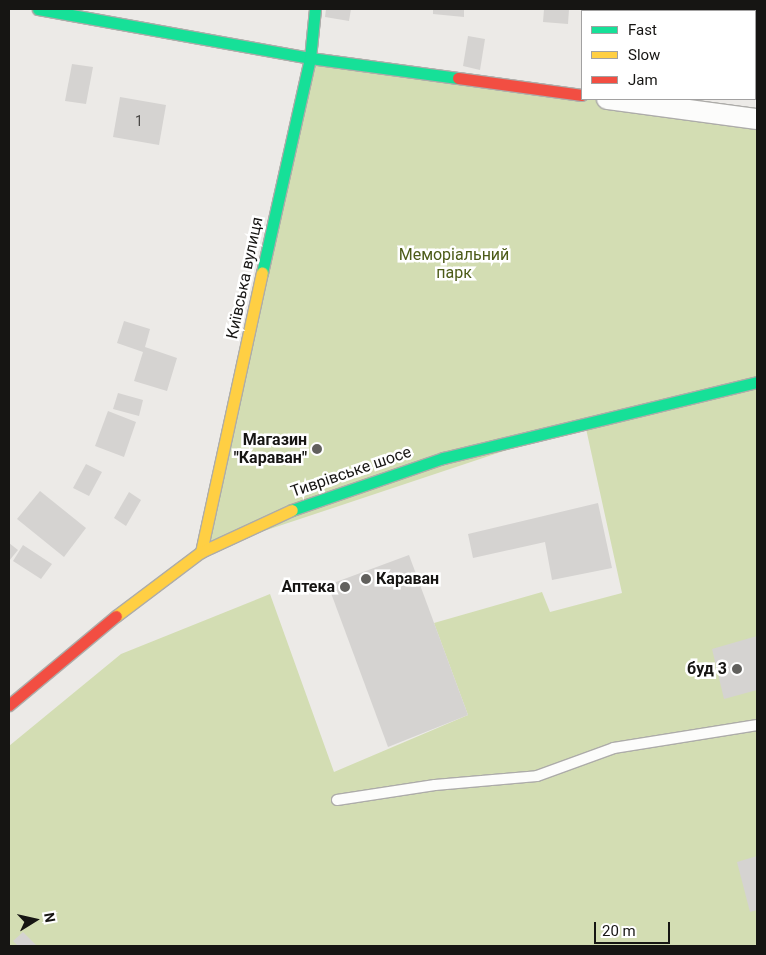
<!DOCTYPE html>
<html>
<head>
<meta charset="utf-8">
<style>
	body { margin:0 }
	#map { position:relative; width:766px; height:955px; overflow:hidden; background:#eceae7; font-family:Roboto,sans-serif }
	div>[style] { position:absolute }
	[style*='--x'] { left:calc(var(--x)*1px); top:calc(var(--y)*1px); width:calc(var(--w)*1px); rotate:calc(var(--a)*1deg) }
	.green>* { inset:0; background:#d3ddb3 }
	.building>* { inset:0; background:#d5d3d1 }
	.roads { filter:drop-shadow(1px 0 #adaca9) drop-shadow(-1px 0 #adaca9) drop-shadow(0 1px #adaca9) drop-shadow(0 -1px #adaca9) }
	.lane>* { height:10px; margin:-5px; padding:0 5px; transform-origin:5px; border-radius:5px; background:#fcfcfb }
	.street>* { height:20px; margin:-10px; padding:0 10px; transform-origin:10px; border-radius:10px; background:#fcfcfb }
	.fast>* { height:11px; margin:-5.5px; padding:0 5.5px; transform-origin:5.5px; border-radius:5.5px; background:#16e098 }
	.slow>* { height:11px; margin:-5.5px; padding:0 5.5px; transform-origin:5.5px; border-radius:5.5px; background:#ffcf43 }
	.jam>* { height:11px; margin:-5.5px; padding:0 5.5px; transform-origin:5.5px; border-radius:5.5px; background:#f24e42 }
	.dots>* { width:14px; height:14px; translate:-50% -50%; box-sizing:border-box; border:2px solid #fff; border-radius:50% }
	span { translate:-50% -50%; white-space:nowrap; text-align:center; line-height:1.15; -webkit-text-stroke:5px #fff; paint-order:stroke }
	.number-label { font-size:14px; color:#484644 }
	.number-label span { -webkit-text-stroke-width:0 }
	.park-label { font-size:16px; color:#4c5b18 }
	.street-label { font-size:16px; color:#161513 }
	.poi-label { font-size:16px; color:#161513; font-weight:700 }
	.right { translate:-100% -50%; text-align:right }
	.left { translate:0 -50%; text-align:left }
	.frame { position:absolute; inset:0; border:10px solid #161513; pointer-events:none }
	.legend { position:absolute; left:581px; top:10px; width:175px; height:90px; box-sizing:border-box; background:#fff; border:1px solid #a2a1a1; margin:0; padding:6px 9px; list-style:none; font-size:15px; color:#161513 }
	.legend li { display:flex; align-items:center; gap:10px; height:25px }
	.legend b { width:25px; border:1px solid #a2a1a1 }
	.north { position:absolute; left:10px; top:895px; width:50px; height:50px; -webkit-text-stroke:4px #fff; paint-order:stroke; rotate:80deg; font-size:14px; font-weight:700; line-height:20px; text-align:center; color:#161513 }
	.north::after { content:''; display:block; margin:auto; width:18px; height:22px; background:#161513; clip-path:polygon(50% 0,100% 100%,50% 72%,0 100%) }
	.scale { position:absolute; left:594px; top:922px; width:76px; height:22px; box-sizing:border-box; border:2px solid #161513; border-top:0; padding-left:6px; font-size:15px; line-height:18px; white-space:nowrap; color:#161513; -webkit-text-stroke:4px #fff; paint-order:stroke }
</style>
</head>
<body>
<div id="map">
	<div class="green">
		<i style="clip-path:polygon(310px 58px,582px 99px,607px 99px,757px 119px,757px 946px,9px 946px,9px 746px,121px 654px,270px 594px,334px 772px,468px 715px,434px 623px,542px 592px,550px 612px,622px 593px,585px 424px,201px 552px)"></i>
	</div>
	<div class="building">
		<i style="clip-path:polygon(326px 9px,351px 9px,349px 21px,325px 17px)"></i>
		<i style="clip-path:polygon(433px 9px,464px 9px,464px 17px,433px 14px)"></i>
		<i style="clip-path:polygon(544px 9px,569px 9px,568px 24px,543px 22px)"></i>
		<i style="clip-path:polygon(468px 36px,485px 39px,480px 70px,463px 66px)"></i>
		<i style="clip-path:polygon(72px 64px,93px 67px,86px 104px,65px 101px)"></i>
		<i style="clip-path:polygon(120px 97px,166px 105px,159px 145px,113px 137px)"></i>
		<i style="clip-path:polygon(124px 321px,150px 329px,145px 347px,177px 358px,167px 391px,134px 381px,143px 352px,117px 343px)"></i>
		<i style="clip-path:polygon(118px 393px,143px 400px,139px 416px,113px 409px)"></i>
		<i style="clip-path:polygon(108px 411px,136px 422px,124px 457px,95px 446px)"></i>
		<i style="clip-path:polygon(86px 464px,102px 472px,89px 496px,73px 488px)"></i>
		<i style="clip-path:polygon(40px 491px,86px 528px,64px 557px,17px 519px)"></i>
		<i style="clip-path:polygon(129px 492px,141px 500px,126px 526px,114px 518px)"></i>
		<i style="clip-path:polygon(598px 503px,612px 568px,552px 580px,545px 542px,473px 558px,468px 534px)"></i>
		<i style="clip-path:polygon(9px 543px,18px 550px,9px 561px)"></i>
		<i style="clip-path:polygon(23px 545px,52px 564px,41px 579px,13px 561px)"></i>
		<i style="clip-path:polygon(409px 555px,468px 715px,388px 747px,328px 585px)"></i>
		<i style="clip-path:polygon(757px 636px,757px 690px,724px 699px,712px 649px)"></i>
		<i style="clip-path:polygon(757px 856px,757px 910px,750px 912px,737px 862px)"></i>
		<i style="clip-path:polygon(23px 932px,37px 946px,18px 946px,13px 941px)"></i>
	</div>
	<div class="roads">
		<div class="lane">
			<i style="--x:337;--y:800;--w:99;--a:-8.7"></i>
			<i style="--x:435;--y:785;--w:102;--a:-5"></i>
			<i style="--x:537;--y:776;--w:82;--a:-20"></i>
			<i style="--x:614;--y:748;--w:145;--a:-9.1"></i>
		</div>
		<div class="street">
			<i style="--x:607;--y:99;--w:151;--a:7.6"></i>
		</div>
		<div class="fast">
			<i style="--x:38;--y:9;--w:276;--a:10.2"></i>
			<i style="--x:310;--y:58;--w:149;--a:7.7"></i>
			<i style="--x:262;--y:273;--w:220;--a:-77.4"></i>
			<i style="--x:310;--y:58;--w:49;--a:-84.2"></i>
			<i style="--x:292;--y:510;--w:160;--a:-19"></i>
			<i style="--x:443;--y:458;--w:323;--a:-13.6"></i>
		</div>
		<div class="slow">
			<i style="--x:201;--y:552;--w:286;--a:-77.7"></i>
			<i style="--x:116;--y:616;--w:106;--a:-37"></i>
			<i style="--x:201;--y:552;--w:100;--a:-24.8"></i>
		</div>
		<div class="jam">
			<i style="--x:458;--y:78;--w:125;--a:7.8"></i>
			<i style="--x:9;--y:705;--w:139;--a:-39.8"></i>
		</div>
	</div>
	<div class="dots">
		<i style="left:317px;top:449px;background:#61605d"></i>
		<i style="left:366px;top:579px;background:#61605d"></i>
		<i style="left:345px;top:587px;background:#61605d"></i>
		<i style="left:737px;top:669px;background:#61605d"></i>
	</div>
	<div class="number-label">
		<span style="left:139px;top:121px">1</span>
	</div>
	<div class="park-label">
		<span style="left:454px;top:264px">Меморіальний<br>парк</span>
	</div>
	<div class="street-label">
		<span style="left:245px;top:278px;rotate:-78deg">Київська вулиця</span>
		<span style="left:351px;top:472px;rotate:-19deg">Тиврівське шосе</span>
	</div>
	<div class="poi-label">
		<span class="right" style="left:307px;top:449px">Магазин<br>"Караван"</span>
		<span class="left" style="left:376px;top:579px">Караван</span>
		<span class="right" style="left:335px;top:587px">Аптека</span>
		<span class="right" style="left:727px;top:669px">буд 3</span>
	</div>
	<div class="frame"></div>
	<ul class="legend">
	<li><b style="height:6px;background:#16e098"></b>Fast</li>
	<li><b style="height:6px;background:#ffcf43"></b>Slow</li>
	<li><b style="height:6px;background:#f24e42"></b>Jam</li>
	</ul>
	<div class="north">N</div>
	<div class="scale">20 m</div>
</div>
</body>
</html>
